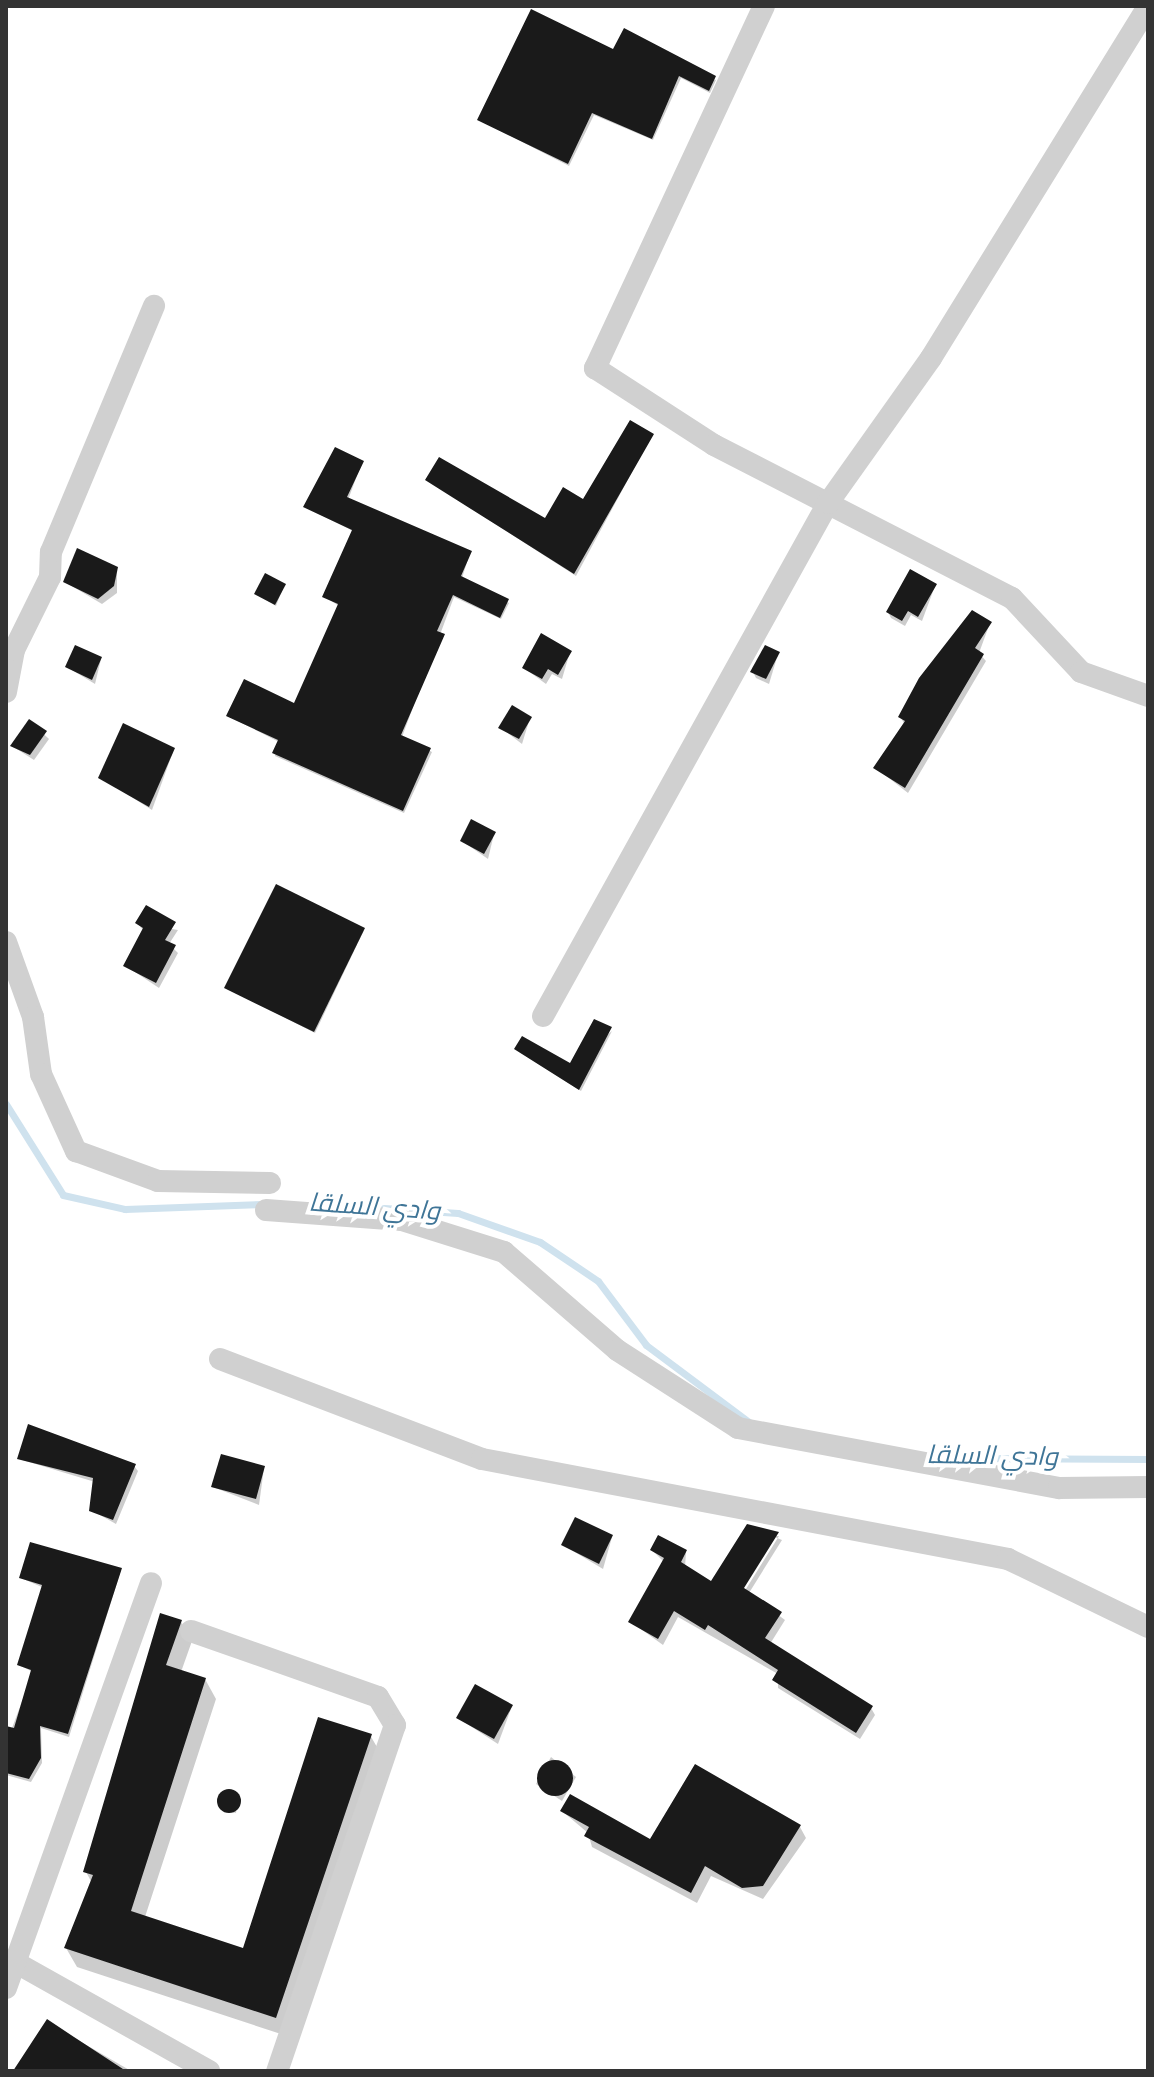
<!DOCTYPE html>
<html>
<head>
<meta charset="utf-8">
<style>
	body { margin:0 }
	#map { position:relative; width:1154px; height:2077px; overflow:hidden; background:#fff; font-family:Overpass,Cairo,sans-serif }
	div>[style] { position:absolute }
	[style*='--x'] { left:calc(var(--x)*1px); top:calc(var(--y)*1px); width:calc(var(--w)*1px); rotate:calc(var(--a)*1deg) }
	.shadow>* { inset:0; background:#0003 }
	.stream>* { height:7px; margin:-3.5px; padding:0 3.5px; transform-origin:3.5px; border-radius:3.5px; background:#cfe2ee }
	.building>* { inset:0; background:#1a1a1a }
	.round { border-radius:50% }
	.minor>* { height:22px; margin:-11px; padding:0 11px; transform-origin:11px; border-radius:11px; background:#d0d0d0 }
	span { translate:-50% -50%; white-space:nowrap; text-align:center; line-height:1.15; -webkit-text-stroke:8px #fff; paint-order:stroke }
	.water-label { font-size:26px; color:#3f7597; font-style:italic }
	.frame { position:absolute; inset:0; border:8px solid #333; pointer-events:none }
</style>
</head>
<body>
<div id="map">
	<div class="shadow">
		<i style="clip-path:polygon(614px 52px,716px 80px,710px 93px,681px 78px,653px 140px,594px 115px,569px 166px,479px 120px)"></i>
		<i style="clip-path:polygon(652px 435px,576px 576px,427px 480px,545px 520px,584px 502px)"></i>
		<i style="clip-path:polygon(362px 462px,348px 500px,470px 553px,462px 578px,509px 603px,501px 619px,454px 597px,402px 737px,432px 752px,404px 813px,275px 756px,279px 742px,228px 716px,295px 706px,339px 606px,325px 597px,353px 531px,305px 507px)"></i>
		<i style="clip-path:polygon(117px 569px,117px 593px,102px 604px,65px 582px)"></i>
		<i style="clip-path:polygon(284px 585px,276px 606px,256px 594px)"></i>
		<i style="clip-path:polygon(935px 586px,922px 621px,911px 615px,905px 626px,891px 618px,888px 612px)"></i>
		<i style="clip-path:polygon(990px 623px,979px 653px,986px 661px,908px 793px,876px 768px,905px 725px,901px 718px)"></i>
		<i style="clip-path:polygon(570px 652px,562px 679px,552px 674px,546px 684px,524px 668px)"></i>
		<i style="clip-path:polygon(778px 654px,769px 684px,756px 678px,753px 672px)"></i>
		<i style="clip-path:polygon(101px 659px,95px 684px,67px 667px)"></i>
		<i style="clip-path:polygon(530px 718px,522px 744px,501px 728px)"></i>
		<i style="clip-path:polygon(30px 721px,49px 739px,34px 760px,12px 746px)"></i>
		<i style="clip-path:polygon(174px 749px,152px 810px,100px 777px)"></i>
		<i style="clip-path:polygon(494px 834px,488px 859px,462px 841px)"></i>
		<i style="clip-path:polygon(137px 923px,178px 930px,169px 944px,178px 953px,159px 988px,126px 966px,144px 931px)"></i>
		<i style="clip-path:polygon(364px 930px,315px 1033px,226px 988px)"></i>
		<i style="clip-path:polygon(612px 1031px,581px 1091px,518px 1051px,570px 1066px)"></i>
		<i style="clip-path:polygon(19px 1459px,134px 1466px,138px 1471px,116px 1524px,91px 1510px,95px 1482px)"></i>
		<i style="clip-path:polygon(264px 1468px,259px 1505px,213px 1487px)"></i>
		<i style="clip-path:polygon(evenodd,748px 1526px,782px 1540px,749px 1593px,785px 1620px,770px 1644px,871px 1708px,875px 1715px,860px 1739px,778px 1688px,778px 1674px,678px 1617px,663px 1645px,631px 1622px,664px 1562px,652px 1550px,659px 1537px,686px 1552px,685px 1568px,711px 1584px,748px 1526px,774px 1536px,779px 1536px,741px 1597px,737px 1595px,774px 1536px)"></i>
		<i style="clip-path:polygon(612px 1537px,603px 1569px,563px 1545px)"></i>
		<i style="clip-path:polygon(121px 1570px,69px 1737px,41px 1728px,42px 1763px,31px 1782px,6px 1775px,6px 1744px,33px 1672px,19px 1665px,44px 1588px,21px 1578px)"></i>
		<i style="clip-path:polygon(181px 1622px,192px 1641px,181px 1672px,205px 1679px,216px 1699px,145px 1917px,245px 1951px,370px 1735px,381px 1754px,287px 2036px,77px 1967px,66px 1948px,92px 1883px,86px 1872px)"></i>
		<i style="clip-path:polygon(512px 1706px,498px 1744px,458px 1718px)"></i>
		<i style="clip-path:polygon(551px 1757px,576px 1777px,562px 1801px,536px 1784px)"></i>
		<i style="clip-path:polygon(224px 1792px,238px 1796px,236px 1813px,222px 1809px)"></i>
		<i style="clip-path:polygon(562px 1811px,651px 1841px,800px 1827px,806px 1838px,763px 1899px,711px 1876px,697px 1903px,592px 1847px,588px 1833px)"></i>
		<i style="clip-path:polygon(47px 2022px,131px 2071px,15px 2071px)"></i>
	</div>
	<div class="stream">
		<i style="--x:6;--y:1104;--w:107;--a:57.9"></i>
		<i style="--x:63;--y:1195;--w:64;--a:12.7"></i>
		<i style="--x:125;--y:1209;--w:139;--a:-2.1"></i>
		<i style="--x:384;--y:1208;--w:74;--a:3.9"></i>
		<i style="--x:458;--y:1213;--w:87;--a:19.5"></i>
		<i style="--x:540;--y:1242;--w:70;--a:33.9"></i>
		<i style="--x:598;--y:1281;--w:80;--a:53.1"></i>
		<i style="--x:646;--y:1345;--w:129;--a:36.8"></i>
		<i style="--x:949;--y:1458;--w:199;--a:0.3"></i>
	</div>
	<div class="building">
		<i style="clip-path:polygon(531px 9px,613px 49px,624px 28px,716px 76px,709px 91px,679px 76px,652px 139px,592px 113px,568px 164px,477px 120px)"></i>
		<i style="clip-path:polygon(630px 420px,654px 434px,574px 574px,425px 480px,439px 457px,545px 518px,563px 487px,583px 499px)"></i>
		<i style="clip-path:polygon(335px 447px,364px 461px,347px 497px,472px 551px,461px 576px,509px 599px,500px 618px,453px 595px,437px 631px,445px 634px,401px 735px,431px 748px,403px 811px,272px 753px,278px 740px,226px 716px,244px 679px,294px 703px,338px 604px,322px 597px,352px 530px,303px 507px)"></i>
		<i style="clip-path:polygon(77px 548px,118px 567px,114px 586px,98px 599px,63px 582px)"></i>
		<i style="clip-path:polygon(910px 569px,937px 584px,918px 617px,908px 611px,902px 621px,886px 612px)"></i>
		<i style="clip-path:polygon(265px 573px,286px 584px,275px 605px,254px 594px)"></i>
		<i style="clip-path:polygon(972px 610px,992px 622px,975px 648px,984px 654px,905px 788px,873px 768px,905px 721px,898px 717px,919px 678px)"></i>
		<i style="clip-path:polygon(541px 633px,572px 651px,558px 675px,548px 669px,542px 679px,522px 668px)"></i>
		<i style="clip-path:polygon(75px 645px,102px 657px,92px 680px,65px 667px)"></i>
		<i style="clip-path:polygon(765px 645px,780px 652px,766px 679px,750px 672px)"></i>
		<i style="clip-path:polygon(512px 705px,532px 717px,519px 739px,498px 728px)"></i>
		<i style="clip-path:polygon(29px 719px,47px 731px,30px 755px,10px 746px)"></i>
		<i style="clip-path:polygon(123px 723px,175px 748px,149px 807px,98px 778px)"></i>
		<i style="clip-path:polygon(471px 819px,496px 832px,484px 854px,460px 841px)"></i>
		<i style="clip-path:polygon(276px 884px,365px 928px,314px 1032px,224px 988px)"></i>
		<i style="clip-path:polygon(146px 905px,176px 922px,165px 940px,176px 945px,156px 983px,123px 966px,143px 928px,135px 923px)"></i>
		<i style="clip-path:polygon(594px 1019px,612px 1027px,579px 1090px,514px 1049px,522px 1036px,570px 1063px)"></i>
		<i style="clip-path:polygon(28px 1424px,136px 1464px,113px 1520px,89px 1511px,93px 1478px,17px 1459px)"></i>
		<i style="clip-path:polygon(221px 1454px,265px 1466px,256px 1499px,211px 1487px)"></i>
		<i style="clip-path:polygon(575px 1517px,613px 1535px,599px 1564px,561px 1545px)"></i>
		<i style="clip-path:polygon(747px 1524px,779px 1532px,744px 1588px,782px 1612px,765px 1638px,873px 1706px,856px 1733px,772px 1680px,778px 1670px,708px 1625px,705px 1630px,674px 1611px,658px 1639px,628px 1622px,664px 1558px,650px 1550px,658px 1535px,687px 1550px,681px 1562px,711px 1581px)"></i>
		<i style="clip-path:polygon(30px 1542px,122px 1568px,68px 1734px,40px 1726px,41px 1758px,29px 1779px,6px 1773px,6px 1726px,14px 1728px,31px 1670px,17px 1665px,42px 1585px,19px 1578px)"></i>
		<i style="clip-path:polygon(160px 1613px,182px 1620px,166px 1665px,206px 1678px,131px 1911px,243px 1948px,318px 1717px,372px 1734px,276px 2018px,64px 1948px,93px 1875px,83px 1872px)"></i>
		<i style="clip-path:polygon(475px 1684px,513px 1705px,494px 1739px,456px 1718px)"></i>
		<i class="round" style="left:537px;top:1760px;width:36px;height:36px"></i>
		<i style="clip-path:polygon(695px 1764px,801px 1825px,763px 1886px,742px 1888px,705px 1866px,691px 1893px,584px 1836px,589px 1827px,560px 1811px,570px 1794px,650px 1839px)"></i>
		<i class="round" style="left:217px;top:1789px;width:24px;height:24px"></i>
		<i style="clip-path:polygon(47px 2019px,74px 2037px,126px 2071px,13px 2071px)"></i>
	</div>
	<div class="minor">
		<i style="--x:764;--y:6;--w:400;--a:115"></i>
		<i style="--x:595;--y:368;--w:142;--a:32.9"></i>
		<i style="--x:714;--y:445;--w:335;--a:27.2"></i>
		<i style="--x:1012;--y:598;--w:101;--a:47"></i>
		<i style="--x:1081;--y:672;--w:71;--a:19.7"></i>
		<i style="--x:6;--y:692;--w:43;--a:-79.2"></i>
		<i style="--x:14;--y:650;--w:81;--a:-63.7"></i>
		<i style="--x:50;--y:577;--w:25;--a:-88"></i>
		<i style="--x:51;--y:552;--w:267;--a:-67.3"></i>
		<i style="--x:6;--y:942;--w:80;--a:70.2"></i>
		<i style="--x:33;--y:1017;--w:58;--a:82"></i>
		<i style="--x:41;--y:1074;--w:85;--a:65.6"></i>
		<i style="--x:76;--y:1151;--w:87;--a:20.1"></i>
		<i style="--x:158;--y:1181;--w:112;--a:1"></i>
		<i style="--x:543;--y:1016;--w:587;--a:-60.95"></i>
		<i style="--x:828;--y:503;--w:178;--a:-54.6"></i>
		<i style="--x:931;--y:358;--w:413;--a:-58.3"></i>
		<i style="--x:266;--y:1210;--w:136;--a:4.2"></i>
		<i style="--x:402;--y:1220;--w:107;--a:17.4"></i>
		<i style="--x:504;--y:1252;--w:150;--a:40.9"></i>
		<i style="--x:617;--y:1350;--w:144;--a:32.8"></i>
		<i style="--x:738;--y:1428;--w:327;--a:10.6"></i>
		<i style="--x:1059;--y:1488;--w:89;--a:-0.6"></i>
		<i style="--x:220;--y:1359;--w:280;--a:20.9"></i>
		<i style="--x:482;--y:1459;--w:535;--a:10.76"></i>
		<i style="--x:1008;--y:1559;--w:156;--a:25.9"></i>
		<i style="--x:191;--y:1631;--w:198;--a:19.4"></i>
		<i style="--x:378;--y:1697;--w:33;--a:59"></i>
		<i style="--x:395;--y:1725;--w:366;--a:108.8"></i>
		<i style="--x:13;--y:1961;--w:225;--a:29.3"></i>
		<i style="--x:6;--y:1988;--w:430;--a:-70.3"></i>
	</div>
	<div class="water-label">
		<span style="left:374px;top:1209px;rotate:4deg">وادي السلقا</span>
		<span style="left:992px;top:1458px;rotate:1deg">وادي السلقا</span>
	</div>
	<div class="frame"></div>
</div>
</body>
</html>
